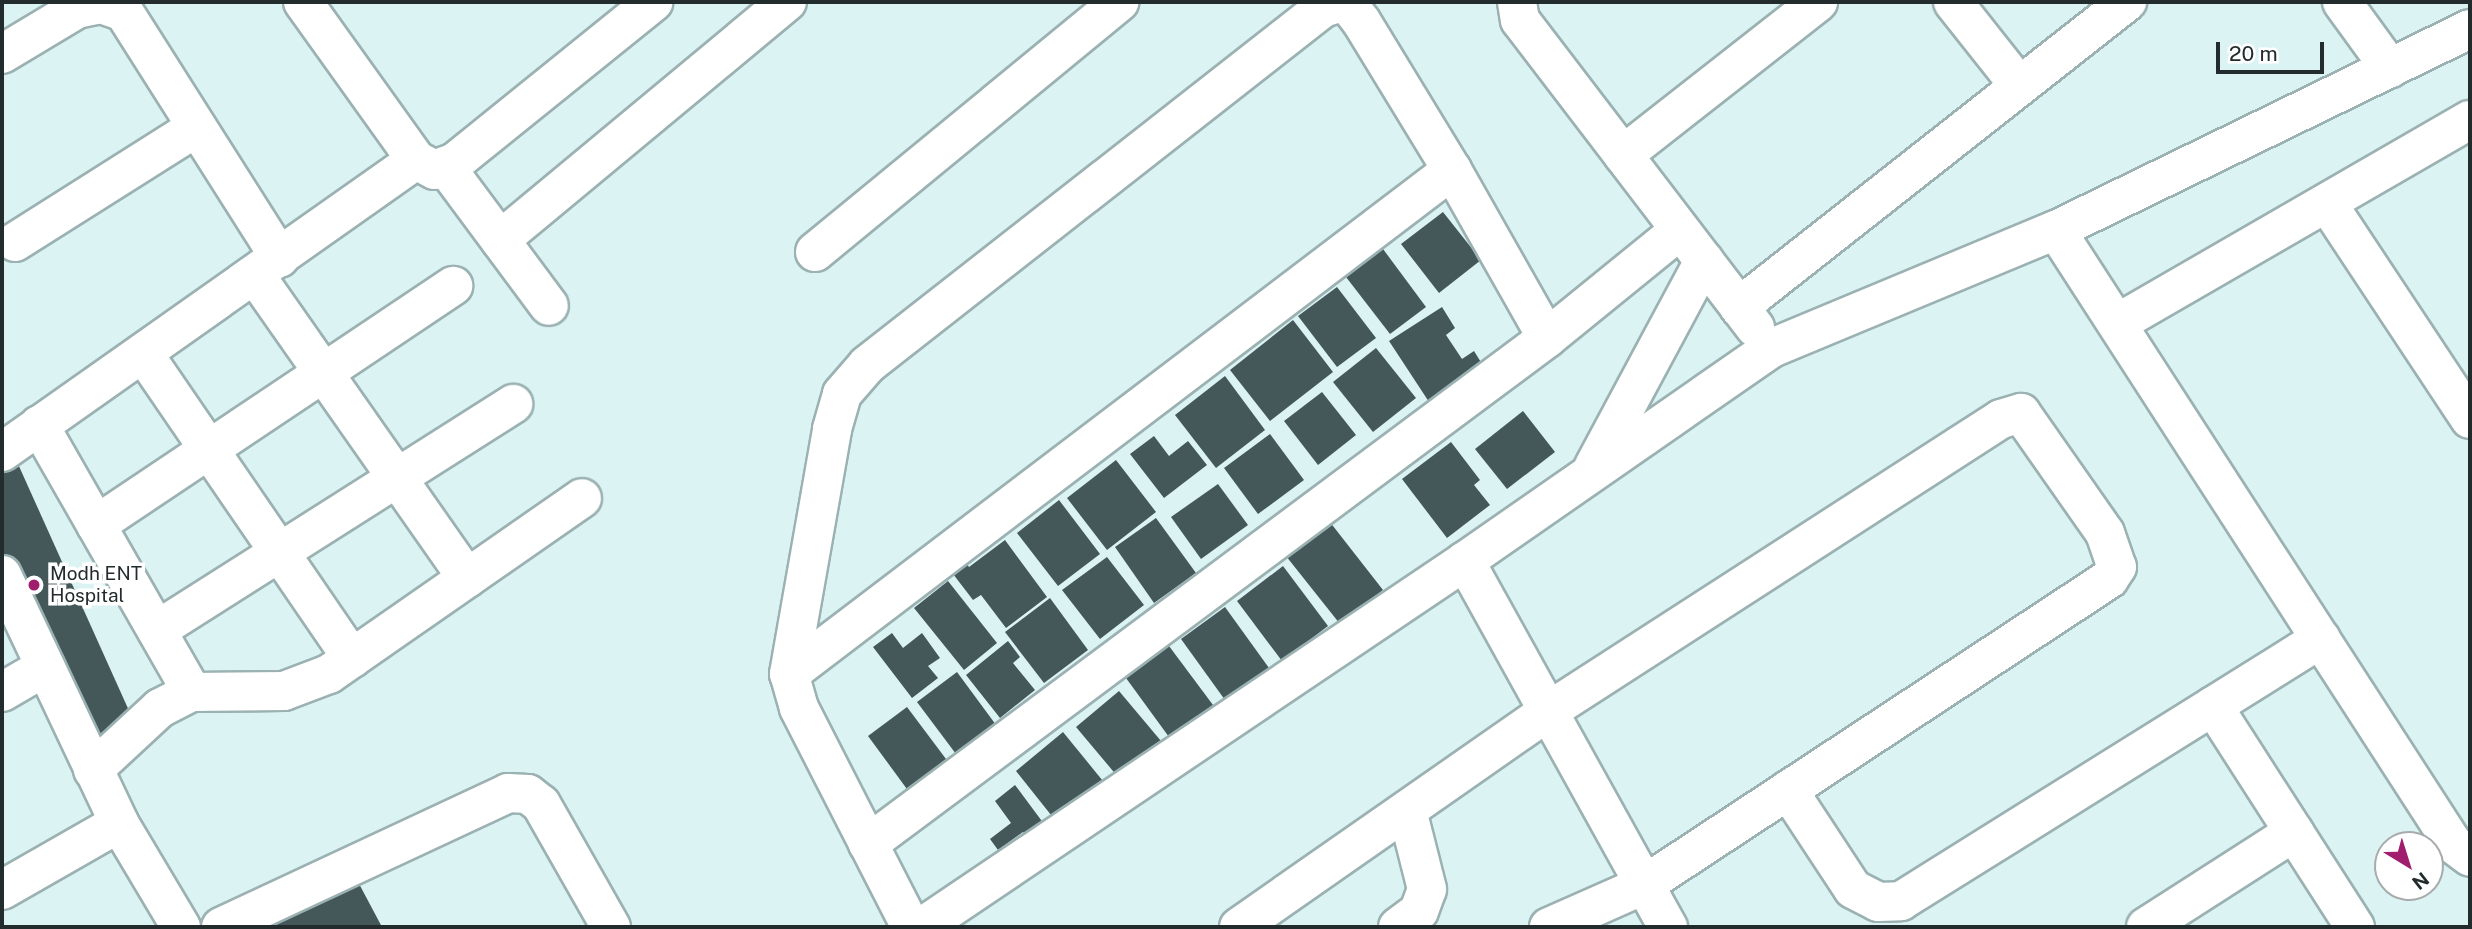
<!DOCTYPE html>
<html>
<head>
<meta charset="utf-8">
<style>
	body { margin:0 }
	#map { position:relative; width:2472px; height:929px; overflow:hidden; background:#dcf3f4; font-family:"Public Sans",sans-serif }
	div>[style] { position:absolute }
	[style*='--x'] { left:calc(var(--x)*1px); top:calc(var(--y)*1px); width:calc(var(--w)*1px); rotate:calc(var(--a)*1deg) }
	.building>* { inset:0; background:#445859 }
	.roads { filter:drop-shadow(2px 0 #9bb1b2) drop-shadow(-2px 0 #9bb1b2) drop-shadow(0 2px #9bb1b2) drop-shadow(0 -2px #9bb1b2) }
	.street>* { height:38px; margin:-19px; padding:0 19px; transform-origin:19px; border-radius:19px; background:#fff }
	.dots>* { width:19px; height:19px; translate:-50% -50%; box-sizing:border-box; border:4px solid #fff; border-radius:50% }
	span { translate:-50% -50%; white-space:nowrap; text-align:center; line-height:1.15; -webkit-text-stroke:7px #fff; paint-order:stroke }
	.poi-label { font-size:19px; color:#232c2c }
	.left { translate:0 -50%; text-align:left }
	.frame { position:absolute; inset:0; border:4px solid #232c2c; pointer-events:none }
	.north { position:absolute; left:2374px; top:831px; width:70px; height:70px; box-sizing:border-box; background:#fff; border:2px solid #a7abab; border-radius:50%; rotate:142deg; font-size:19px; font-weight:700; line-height:28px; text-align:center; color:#232c2c }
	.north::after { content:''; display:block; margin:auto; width:24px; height:32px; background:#a11e6e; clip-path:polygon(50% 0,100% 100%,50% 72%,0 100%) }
	.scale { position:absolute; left:2216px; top:42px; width:108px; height:32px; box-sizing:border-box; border:4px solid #232c2c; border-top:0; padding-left:9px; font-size:21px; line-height:24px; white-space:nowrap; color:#232c2c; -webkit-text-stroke:5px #fff; paint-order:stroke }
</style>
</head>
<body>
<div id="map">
	<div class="building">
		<i style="clip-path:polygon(1443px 212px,1481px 260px,1439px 293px,1401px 244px)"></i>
		<i style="clip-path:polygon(1383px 249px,1426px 307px,1390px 334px,1346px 277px)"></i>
		<i style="clip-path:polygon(1337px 287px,1376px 338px,1337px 367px,1298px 316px)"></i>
		<i style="clip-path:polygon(1442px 307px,1455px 328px,1446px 335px,1462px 359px,1474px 351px,1487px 372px,1433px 408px,1389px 341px)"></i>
		<i style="clip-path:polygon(1293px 320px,1333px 372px,1270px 421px,1230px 370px)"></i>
		<i style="clip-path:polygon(1376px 348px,1416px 398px,1373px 432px,1333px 382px)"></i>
		<i style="clip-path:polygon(1225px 376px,1265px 430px,1216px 468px,1175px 415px)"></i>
		<i style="clip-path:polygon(1322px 392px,1356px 435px,1318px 465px,1284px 421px)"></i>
		<i style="clip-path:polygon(1523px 411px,1555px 452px,1507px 489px,1475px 449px)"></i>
		<i style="clip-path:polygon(1270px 434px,1304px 480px,1258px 514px,1224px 468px)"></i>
		<i style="clip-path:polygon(1154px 436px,1169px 456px,1188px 441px,1207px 465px,1164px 498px,1130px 454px)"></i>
		<i style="clip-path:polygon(1451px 442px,1480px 480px,1474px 485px,1490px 505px,1447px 538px,1402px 479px)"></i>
		<i style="clip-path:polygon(1116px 460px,1156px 512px,1107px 550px,1067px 498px)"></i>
		<i style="clip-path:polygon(18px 464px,135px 724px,89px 745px,2px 550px,2px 472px)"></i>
		<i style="clip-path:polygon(1218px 484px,1248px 525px,1201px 559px,1171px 517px)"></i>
		<i style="clip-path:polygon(1059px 500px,1100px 554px,1058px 586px,1017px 533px)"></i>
		<i style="clip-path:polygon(1326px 517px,1383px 590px,1340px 624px,1282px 551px)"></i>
		<i style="clip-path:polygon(1156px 518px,1196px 573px,1154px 603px,1115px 547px)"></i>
		<i style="clip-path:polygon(1005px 540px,1047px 597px,1006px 628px,981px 595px,973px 600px,950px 570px,964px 560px,969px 567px)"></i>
		<i style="clip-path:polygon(1107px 557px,1144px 605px,1100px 639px,1062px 590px)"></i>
		<i style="clip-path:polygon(1283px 566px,1328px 626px,1282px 661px,1237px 601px)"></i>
		<i style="clip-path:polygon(948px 581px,997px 643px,964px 670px,914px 608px)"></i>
		<i style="clip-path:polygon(1050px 598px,1088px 650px,1044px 683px,1005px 632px)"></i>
		<i style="clip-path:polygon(1225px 607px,1269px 668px,1225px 700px,1181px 639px)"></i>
		<i style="clip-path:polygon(892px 633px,903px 648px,922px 633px,940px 658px,928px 666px,938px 678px,912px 698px,873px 647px)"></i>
		<i style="clip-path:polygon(1008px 641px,1020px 657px,1013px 663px,1035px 690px,1000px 718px,966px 675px)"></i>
		<i style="clip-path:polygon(1169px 646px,1213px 705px,1169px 737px,1126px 678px)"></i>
		<i style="clip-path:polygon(957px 672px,999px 729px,959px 758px,917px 702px)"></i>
		<i style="clip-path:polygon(1119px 691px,1161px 741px,1118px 777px,1076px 727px)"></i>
		<i style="clip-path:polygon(907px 707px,955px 771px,915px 800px,868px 736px)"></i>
		<i style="clip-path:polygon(1063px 732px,1107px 786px,1059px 825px,1016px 771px)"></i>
		<i style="clip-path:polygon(1015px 785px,1050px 832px,1033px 844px,1023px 832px,998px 850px,990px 839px,1011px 823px,995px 801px)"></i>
		<i style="clip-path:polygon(357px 880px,382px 927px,268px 927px)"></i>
	</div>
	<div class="roads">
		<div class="street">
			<i style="--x:303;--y:2;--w:194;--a:54.4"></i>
			<i style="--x:416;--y:160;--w:21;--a:28"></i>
			<i style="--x:435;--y:170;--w:22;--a:-22"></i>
			<i style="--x:455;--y:162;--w:255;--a:-38.9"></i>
			<i style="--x:1517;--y:2;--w:18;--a:81"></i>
			<i style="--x:1520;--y:20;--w:387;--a:52.6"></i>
			<i style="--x:1953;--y:2;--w:105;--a:51.6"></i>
			<i style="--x:2342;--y:2;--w:82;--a:54"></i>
			<i style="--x:2;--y:54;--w:87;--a:-31"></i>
			<i style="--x:77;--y:9;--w:25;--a:-12"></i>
			<i style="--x:101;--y:4;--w:24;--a:19"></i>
			<i style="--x:124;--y:12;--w:291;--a:57.6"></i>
			<i style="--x:1623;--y:155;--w:248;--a:-38.1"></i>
			<i style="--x:445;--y:166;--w:174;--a:53.4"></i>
			<i style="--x:2327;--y:203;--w:259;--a:56.5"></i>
			<i style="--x:2056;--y:230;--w:731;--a:57.11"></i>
			<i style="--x:2453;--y:844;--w:21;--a:37"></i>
			<i style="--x:500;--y:240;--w:373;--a:-39.7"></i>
			<i style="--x:15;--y:242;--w:215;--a:-32.3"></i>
			<i style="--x:815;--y:252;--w:394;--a:-39.4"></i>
			<i style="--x:255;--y:275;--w:370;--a:55"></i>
			<i style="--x:1739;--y:307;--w:494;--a:-38.2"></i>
			<i style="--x:2118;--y:323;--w:406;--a:-30"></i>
			<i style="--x:143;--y:353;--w:370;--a:55.6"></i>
			<i style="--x:39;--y:425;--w:308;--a:60.2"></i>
			<i style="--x:2;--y:452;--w:507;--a:-35.2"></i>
			<i style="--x:1594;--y:466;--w:233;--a:-61.8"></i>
			<i style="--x:96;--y:525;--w:430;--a:-33.8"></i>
			<i style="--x:1465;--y:561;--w:419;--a:61"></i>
			<i style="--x:2;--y:575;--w:274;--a:64.7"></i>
			<i style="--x:119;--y:823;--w:121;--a:59.2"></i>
			<i style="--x:157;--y:630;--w:422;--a:-32.4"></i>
			<i style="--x:789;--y:674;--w:833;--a:-37.24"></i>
			<i style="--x:2;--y:692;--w:50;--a:-30.2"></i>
			<i style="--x:2213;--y:706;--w:263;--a:57.3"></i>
			<i style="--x:93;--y:770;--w:91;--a:-42.8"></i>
			<i style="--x:160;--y:708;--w:36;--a:-27"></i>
			<i style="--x:192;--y:692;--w:92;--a:-0.6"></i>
			<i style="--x:284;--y:691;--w:48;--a:-20.7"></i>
			<i style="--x:329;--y:674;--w:308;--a:-34.8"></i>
			<i style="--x:1788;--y:790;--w:118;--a:56.7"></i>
			<i style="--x:1853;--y:889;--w:28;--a:27"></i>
			<i style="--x:1878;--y:902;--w:23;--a:-2"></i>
			<i style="--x:1901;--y:901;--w:495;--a:-32"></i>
			<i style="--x:868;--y:844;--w:847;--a:-36.69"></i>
			<i style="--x:1547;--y:338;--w:171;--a:-39.1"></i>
			<i style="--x:2;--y:890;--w:135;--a:-29.8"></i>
			<i style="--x:221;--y:927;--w:317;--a:-25"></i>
			<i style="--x:508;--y:793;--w:20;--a:3"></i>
			<i style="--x:528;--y:794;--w:16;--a:38"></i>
			<i style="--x:541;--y:804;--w:142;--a:60.4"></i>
			<i style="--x:911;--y:927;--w:246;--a:-117.1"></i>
			<i style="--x:799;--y:708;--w:35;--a:-106"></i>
			<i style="--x:789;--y:674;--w:249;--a:-80"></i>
			<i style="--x:832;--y:429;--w:36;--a:-74"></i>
			<i style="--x:842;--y:394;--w:38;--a:-49"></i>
			<i style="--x:867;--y:365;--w:579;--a:-38.06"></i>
			<i style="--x:1323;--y:8;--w:16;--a:-18"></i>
			<i style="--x:1338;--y:3;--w:13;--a:18"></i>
			<i style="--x:1350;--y:7;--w:18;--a:52"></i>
			<i style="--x:1361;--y:21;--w:175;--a:58.6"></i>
			<i style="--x:1452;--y:170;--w:193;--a:60.5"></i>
			<i style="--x:922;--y:927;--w:655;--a:-33.98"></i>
			<i style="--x:1465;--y:561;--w:374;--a:-34.8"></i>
			<i style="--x:1772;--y:348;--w:308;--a:-22.6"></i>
			<i style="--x:2056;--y:230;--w:460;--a:-25.9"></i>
			<i style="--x:1239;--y:927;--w:376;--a:-34.9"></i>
			<i style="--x:1547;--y:712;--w:540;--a:-32.84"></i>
			<i style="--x:2001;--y:419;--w:21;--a:-17"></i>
			<i style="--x:2021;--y:413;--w:146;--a:55"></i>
			<i style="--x:2105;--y:533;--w:36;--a:71"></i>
			<i style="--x:2117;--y:567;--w:14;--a:124"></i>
			<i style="--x:2109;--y:579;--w:557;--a:146.65"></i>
			<i style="--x:1644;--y:885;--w:104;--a:156.1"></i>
			<i style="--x:1398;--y:927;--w:26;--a:-37"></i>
			<i style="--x:1419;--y:911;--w:23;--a:-70"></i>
			<i style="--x:1427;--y:889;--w:81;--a:-104.2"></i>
			<i style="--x:2146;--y:927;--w:176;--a:-32.7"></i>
		</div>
	</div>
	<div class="dots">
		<i style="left:34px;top:585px;background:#a11e6e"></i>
	</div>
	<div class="poi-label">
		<span class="left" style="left:50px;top:585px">Modh ENT<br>Hospital</span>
	</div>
	<div class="frame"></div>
	<div class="north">N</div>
	<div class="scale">20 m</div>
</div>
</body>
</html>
